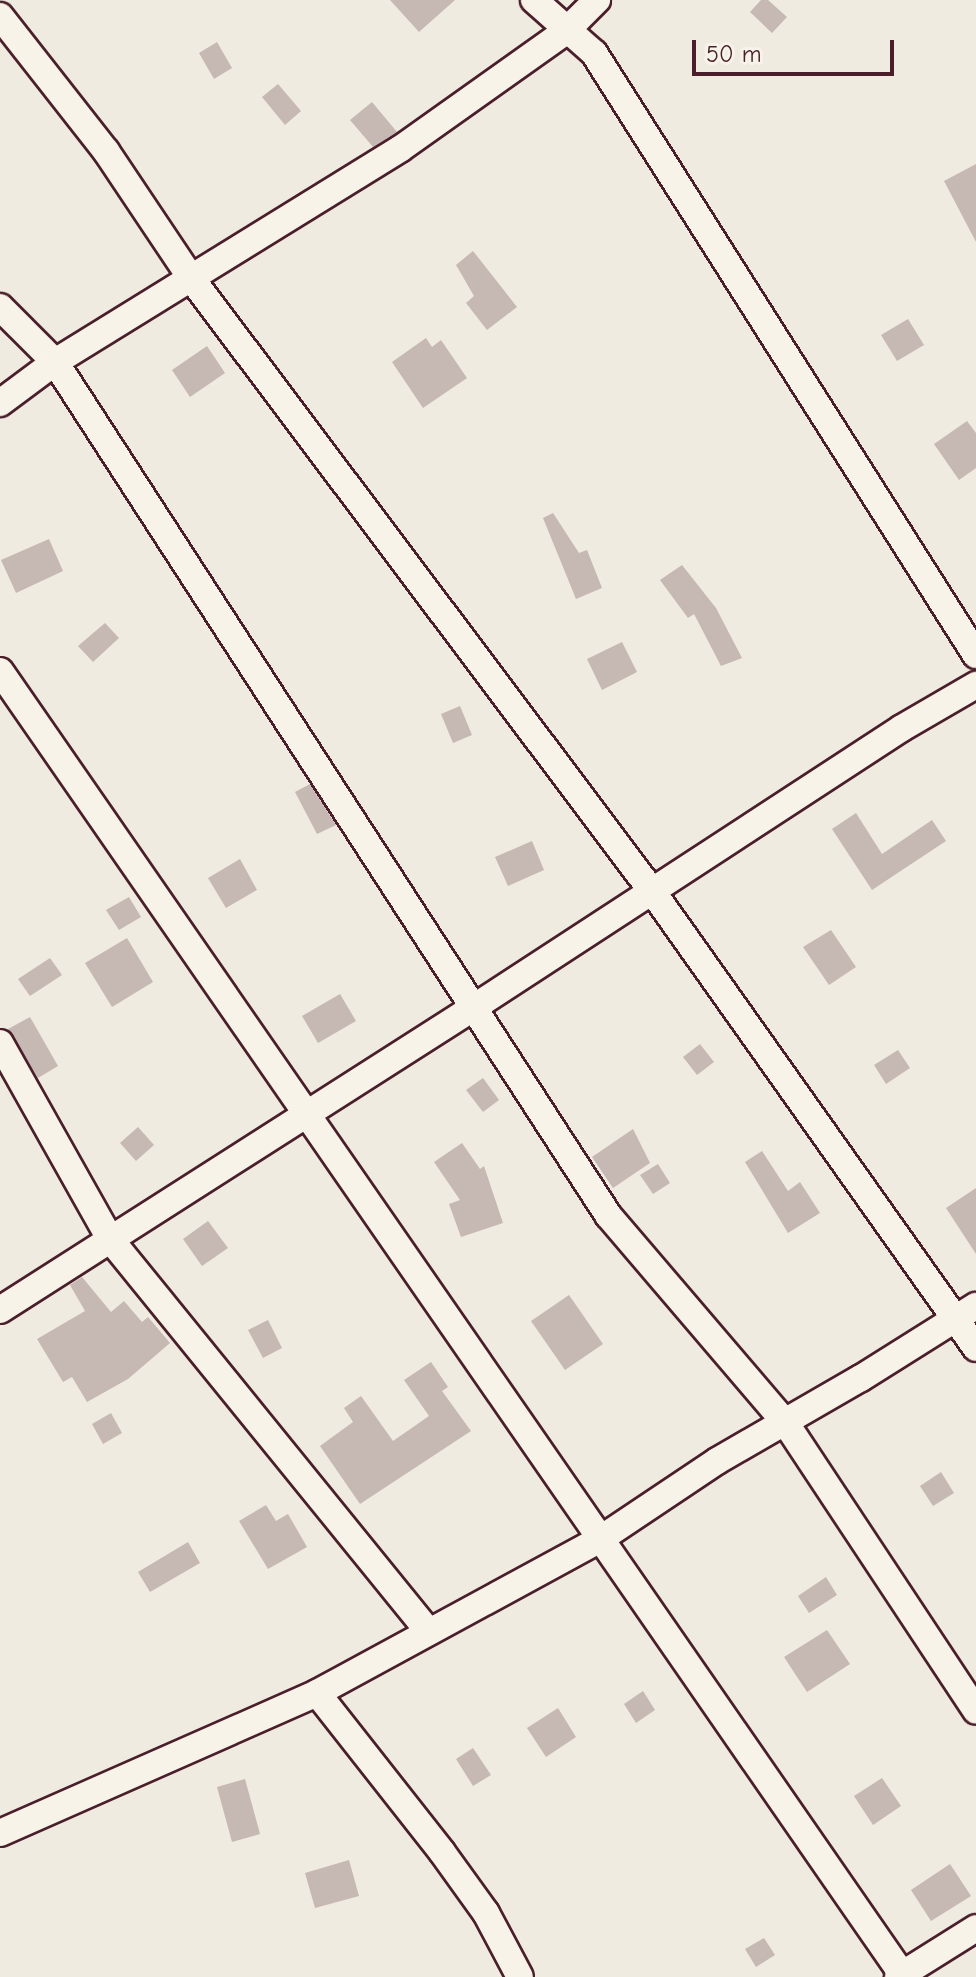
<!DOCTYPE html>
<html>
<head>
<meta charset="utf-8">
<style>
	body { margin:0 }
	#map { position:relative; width:976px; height:1977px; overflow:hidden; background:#f0ebe0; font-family:"Comic Neue",sans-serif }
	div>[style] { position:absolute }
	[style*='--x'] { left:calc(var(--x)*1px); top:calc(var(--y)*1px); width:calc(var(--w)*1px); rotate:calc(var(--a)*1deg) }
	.building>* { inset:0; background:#c6b8b3 }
	.roads { filter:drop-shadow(2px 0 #4a1f2b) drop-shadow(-2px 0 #4a1f2b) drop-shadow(0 2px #4a1f2b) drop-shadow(0 -2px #4a1f2b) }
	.street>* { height:26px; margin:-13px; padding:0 13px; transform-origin:13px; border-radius:13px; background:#f7f3e8 }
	span { translate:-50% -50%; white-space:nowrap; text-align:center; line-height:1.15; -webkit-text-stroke:7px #f7f3e8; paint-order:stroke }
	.scale { position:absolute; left:692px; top:40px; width:202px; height:36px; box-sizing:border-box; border:4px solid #4a1f2b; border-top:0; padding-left:10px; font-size:24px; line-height:28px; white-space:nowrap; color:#4a1f2b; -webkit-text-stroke:6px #f7f3e8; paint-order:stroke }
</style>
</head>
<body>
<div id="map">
	<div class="building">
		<i style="clip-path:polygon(390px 0,455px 0,419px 32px)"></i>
		<i style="clip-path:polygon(761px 0,768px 0,787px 17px,772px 33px,750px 12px)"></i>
		<i style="clip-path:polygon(217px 42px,232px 68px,214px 79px,199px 53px)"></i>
		<i style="clip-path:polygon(278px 84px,301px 111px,285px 125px,262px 97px)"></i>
		<i style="clip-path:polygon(372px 102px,397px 132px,373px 147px,350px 120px)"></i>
		<i style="clip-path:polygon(976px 164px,976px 242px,944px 181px)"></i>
		<i style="clip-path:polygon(473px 251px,517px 307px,487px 330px,466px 303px,474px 296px,456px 265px)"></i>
		<i style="clip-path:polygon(908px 319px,924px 345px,897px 361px,881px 335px)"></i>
		<i style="clip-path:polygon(426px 338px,432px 347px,441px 340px,467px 378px,423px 408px,392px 362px)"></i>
		<i style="clip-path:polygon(207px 346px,225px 373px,190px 397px,172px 370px)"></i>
		<i style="clip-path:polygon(967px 421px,976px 433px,976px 468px,959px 480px,934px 444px)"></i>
		<i style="clip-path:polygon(553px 513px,579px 553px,587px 550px,602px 588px,576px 599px,543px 518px)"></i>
		<i style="clip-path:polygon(49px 539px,63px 571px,16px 593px,1px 560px)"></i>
		<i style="clip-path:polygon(682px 565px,716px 608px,742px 658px,721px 666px,694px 614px,688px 618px,660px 580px)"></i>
		<i style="clip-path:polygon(105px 623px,119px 638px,93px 662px,78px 646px)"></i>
		<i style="clip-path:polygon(622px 642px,637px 672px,602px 690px,587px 659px)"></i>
		<i style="clip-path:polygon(460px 706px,472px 735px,453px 743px,441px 714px)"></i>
		<i style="clip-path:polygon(310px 784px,336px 825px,317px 834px,295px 792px)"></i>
		<i style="clip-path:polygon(856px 813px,882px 854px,932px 820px,946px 841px,872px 890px,832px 829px)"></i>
		<i style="clip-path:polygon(532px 841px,544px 870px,508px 886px,495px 857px)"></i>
		<i style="clip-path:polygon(240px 859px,257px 890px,226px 908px,208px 878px)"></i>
		<i style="clip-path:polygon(129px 897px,141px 917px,119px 930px,106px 910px)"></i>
		<i style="clip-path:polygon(831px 930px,856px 967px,829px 985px,803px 947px)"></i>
		<i style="clip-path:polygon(127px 938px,153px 982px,112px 1007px,85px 963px)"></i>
		<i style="clip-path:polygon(50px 958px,62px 975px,30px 996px,18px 979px)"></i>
		<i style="clip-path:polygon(340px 994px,356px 1021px,318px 1043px,302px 1016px)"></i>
		<i style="clip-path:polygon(30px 1017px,58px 1066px,38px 1078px,8px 1029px)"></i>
		<i style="clip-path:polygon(700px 1044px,714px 1062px,697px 1075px,683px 1057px)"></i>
		<i style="clip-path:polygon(898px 1050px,910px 1068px,886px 1084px,874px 1065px)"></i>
		<i style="clip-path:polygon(483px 1078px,499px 1100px,483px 1112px,466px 1090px)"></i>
		<i style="clip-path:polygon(138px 1127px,154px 1145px,136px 1161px,120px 1143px)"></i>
		<i style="clip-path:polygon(633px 1129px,650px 1163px,613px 1188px,592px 1157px)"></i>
		<i style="clip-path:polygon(462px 1143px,480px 1169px,484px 1166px,503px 1223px,461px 1237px,449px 1204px,460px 1200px,434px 1162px)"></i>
		<i style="clip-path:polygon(762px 1151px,788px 1191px,800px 1182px,820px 1213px,788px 1233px,745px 1162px)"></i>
		<i style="clip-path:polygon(658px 1164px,670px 1183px,653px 1194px,640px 1175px)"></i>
		<i style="clip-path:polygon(976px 1188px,976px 1254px,946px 1208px)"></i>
		<i style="clip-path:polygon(208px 1221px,228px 1248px,202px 1266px,183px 1239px)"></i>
		<i style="clip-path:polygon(82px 1277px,111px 1312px,124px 1301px,142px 1322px,148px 1317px,170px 1343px,128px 1379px,87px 1402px,72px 1377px,63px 1382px,37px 1339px,85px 1311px,70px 1285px)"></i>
		<i style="clip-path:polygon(569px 1295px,603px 1344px,565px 1370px,531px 1321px)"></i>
		<i style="clip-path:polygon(268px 1320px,282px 1348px,263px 1358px,248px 1330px)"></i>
		<i style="clip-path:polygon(431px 1362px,448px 1387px,442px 1391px,471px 1431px,360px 1504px,320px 1446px,353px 1422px,344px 1408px,361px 1396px,393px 1441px,429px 1416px,404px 1380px)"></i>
		<i style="clip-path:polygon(111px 1413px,122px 1433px,103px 1444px,92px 1424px)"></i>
		<i style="clip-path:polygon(941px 1472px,954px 1493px,933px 1506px,920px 1486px)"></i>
		<i style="clip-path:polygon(266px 1505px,276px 1521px,288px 1514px,307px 1547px,268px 1569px,239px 1521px)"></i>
		<i style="clip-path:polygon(188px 1542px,200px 1563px,150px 1592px,138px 1572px)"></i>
		<i style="clip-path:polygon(826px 1577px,837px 1595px,809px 1613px,798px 1596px)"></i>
		<i style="clip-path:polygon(827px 1630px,850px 1664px,807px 1692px,784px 1657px)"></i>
		<i style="clip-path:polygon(643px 1691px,655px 1710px,636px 1723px,624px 1704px)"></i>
		<i style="clip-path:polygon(558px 1708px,576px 1737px,546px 1757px,527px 1728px)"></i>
		<i style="clip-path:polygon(473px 1748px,491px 1775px,473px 1786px,456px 1759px)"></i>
		<i style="clip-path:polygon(882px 1778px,901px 1806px,873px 1825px,854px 1796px)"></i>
		<i style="clip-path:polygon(245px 1779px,260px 1834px,232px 1842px,217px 1787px)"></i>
		<i style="clip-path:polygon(349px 1860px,359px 1896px,315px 1908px,305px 1873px)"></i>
		<i style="clip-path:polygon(950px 1864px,971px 1896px,931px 1921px,911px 1890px)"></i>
		<i style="clip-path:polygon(764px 1938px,775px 1955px,756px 1967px,745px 1949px)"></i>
	</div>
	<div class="roads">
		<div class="street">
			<i style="--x:534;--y:0;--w:80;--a:41.5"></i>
			<i style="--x:594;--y:53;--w:713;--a:57.6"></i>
			<i style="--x:0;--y:16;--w:172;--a:51.9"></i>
			<i style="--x:106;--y:151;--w:153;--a:56.2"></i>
			<i style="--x:191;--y:278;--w:767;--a:53.06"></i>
			<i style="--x:652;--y:891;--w:560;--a:54.66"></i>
			<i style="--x:0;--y:307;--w:78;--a:45"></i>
			<i style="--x:55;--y:362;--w:1017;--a:57.04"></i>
			<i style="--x:608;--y:1215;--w:272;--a:49.5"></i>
			<i style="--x:785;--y:1422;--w:346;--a:56.5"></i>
			<i style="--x:0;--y:403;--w:69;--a:-36.7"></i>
			<i style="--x:55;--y:362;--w:405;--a:-31.7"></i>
			<i style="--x:400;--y:149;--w:204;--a:-35.4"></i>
			<i style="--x:566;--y:31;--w:44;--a:-45"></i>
			<i style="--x:0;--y:671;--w:1588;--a:55.31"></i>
			<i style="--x:0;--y:1043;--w:225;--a:60.7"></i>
			<i style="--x:110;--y:1239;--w:506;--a:50.93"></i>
			<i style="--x:0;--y:1310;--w:561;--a:-32.56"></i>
			<i style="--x:473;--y:1008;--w:512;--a:-33.13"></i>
			<i style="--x:902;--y:728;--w:86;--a:-30.2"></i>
			<i style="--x:317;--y:1693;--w:202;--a:51.8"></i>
			<i style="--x:442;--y:1852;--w:75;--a:54.2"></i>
			<i style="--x:486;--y:1913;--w:72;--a:62"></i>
			<i style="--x:0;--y:1833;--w:347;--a:-23.8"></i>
			<i style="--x:317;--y:1693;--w:324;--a:-28.5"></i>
			<i style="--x:602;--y:1538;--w:138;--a:-33.8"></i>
			<i style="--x:717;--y:1461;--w:166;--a:-30"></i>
			<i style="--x:861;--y:1378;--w:136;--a:-32.1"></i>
			<i style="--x:898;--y:1977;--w:92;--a:-32.1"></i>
		</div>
	</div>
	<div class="scale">50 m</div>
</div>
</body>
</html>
